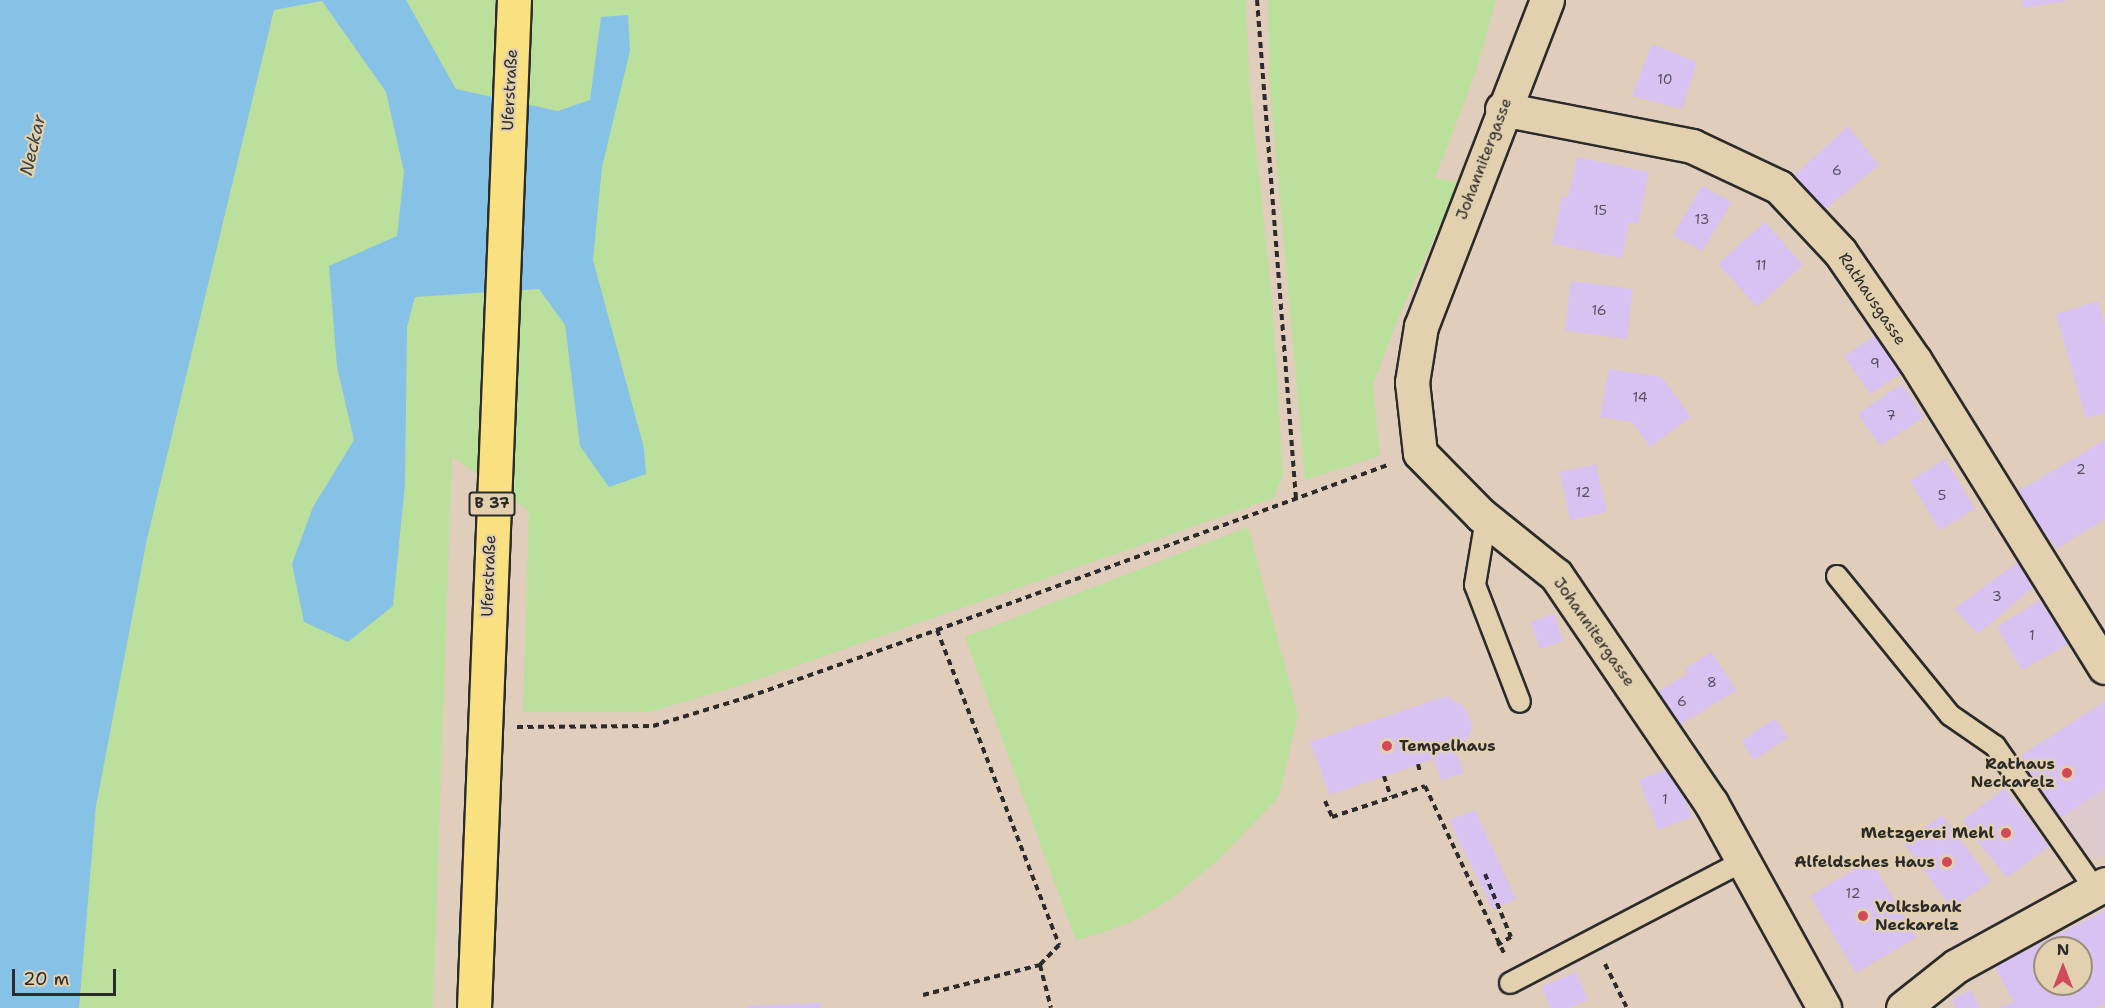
<!DOCTYPE html>
<html>
<head>
<meta charset="utf-8">
<style>
	body { margin:0 }
	#map { position:relative; width:2105px; height:1008px; overflow:hidden; background:#e0cdbc; font-family:"Shantell Sans",sans-serif }
	div>[style] { position:absolute }
	[style*='--x'] { left:calc(var(--x)*1px); top:calc(var(--y)*1px); width:calc(var(--w)*1px); rotate:calc(var(--a)*1deg) }
	.built>* { inset:0; background:#decacc }
	.green>* { inset:0; background:#bae09b }
	.water>* { inset:0; background:#86c1e6 }
	.building>* { inset:0; background:#d8c2f2 }
	.path>* { height:4px; margin-top:-2px; transform-origin:0; background:repeating-linear-gradient(90deg,#2b2b2b 0 6px,transparent 0 10.5px) }
	.roads { filter:drop-shadow(2px 0 #2b2b2b) drop-shadow(-2px 0 #2b2b2b) drop-shadow(0 2px #2b2b2b) drop-shadow(0 -2px #2b2b2b) }
	.lane>* { height:20px; margin:-10px; padding:0 10px; transform-origin:10px; border-radius:10px; background:#e2d0ae }
	.street>* { height:33px; margin:-16.5px; padding:0 16.5px; transform-origin:16.5px; border-radius:16.5px; background:#e2d0ae }
	.bridges { filter:drop-shadow(2px 0 #2b2b2b) drop-shadow(-2px 0 #2b2b2b) drop-shadow(0 2px #2b2b2b) drop-shadow(0 -2px #2b2b2b) }
	.primary-bridge>* { height:33px; margin:-16.5px; padding:0 16.5px; transform-origin:16.5px; border-radius:16.5px; background:#f9e181 }
	.dots>* { width:16px; height:16px; translate:-50% -50%; box-sizing:border-box; border:3px solid #e2d0ae; border-radius:50% }
	span { translate:-50% -50%; white-space:nowrap; text-align:center; line-height:1.15; -webkit-text-stroke:4.5px #e2d0ae; paint-order:stroke }
	.number-label { font-size:14px; color:#56515d }
	.number-label span { -webkit-text-stroke-width:0 }
	.shield-label span { padding:2px 4px; background:#e2d0ae; border:2px solid; border-radius:4px; -webkit-text-stroke-width:0 }
	.shield-label { font-size:15px; color:#2b2b2b; font-weight:700 }
	.street-label { font-size:16px; color:#2b2b2b }
	.poi-label { font-size:16px; color:#2b2b2b; font-weight:700 }
	.left { translate:0 -50%; text-align:left }
	.right { translate:-100% -50%; text-align:right }
	.water-label { font-size:18px; color:#394247; font-style:italic }
	.north { position:absolute; left:2033px; top:936px; width:60px; height:60px; box-sizing:border-box; background:#e2d0ae; border:2px solid #998e7a; border-radius:50%; rotate:0deg; font-size:16px; font-weight:700; line-height:24px; text-align:center; color:#2b2b2b }
	.north::after { content:''; display:block; margin:auto; width:21px; height:27px; background:#d1495b; clip-path:polygon(50% 0,100% 100%,50% 72%,0 100%) }
	.scale { position:absolute; left:12px; top:969px; width:104px; height:27px; box-sizing:border-box; border:3px solid #2b2b2b; border-top:0; padding-left:8px; font-size:18px; line-height:21px; white-space:nowrap; color:#2b2b2b; -webkit-text-stroke:4px #e2d0ae; paint-order:stroke }
</style>
</head>
<body>
<div id="map">
	<div class="built">
		<i style="clip-path:polygon(2105px 789px,2105px 856px,2092px 859px,2060px 818px)"></i>
	</div>
	<div class="green">
		<i style="clip-path:polygon(406px 0,1246px 0,1250px 89px,1272px 299px,1283px 474px,1274px 498px,745px 684px,649px 712px,523px 712px,529px 511px,452px 456px,433px 1008px,79px 1008px,96px 806px,147px 539px,274px 10px,322px 1px,386px 92px,404px 172px,397px 236px,337px 367px,354px 440px,313px 507px,393px 606px,405px 484px,407px 327px,415px 297px,539px 289px,565px 325px,580px 446px,646px 473px,644px 448px,593px 260px,602px 167px,601px 17px,590px 100px,558px 111px,456px 89px)"></i>
		<i style="clip-path:polygon(1268px 0,1496px 0,1476px 71px,1435px 178px,1459px 182px,1396px 323px,1373px 385px,1380px 456px,1305px 480px,1270px 87px)"></i>
		<i style="clip-path:polygon(1248px 527px,1298px 715px,1279px 797px,1216px 862px,1168px 901px,1127px 924px,1076px 941px,965px 637px)"></i>
	</div>
	<div class="water">
		<i style="clip-path:polygon(0 0,406px 0,456px 89px,558px 111px,590px 100px,601px 17px,628px 15px,630px 51px,602px 167px,593px 260px,644px 448px,646px 474px,609px 487px,580px 446px,565px 325px,539px 289px,415px 297px,407px 327px,405px 484px,393px 606px,348px 642px,304px 622px,292px 564px,313px 507px,354px 440px,337px 367px,329px 266px,397px 236px,404px 172px,386px 92px,322px 1px,274px 10px,147px 539px,96px 806px,79px 1008px,0 1008px)"></i>
	</div>
	<div class="building">
		<i style="clip-path:polygon(2022px 0,2066px 0,2066px 1px,2023px 8px)"></i>
		<i style="clip-path:polygon(1652px 44px,1697px 62px,1682px 109px,1632px 96px)"></i>
		<i style="clip-path:polygon(1848px 126px,1879px 165px,1823px 211px,1795px 175px)"></i>
		<i style="clip-path:polygon(1577px 157px,1649px 172px,1638px 224px,1629px 222px,1622px 258px,1552px 244px,1562px 196px,1568px 198px)"></i>
		<i style="clip-path:polygon(1702px 186px,1732px 202px,1702px 251px,1673px 235px)"></i>
		<i style="clip-path:polygon(1765px 222px,1803px 265px,1757px 307px,1718px 264px)"></i>
		<i style="clip-path:polygon(1571px 281px,1633px 289px,1627px 339px,1565px 331px)"></i>
		<i style="clip-path:polygon(2098px 301px,2105px 324px,2105px 413px,2086px 418px,2056px 314px)"></i>
		<i style="clip-path:polygon(1880px 333px,1905px 371px,1870px 394px,1844px 356px)"></i>
		<i style="clip-path:polygon(1609px 369px,1662px 377px,1691px 417px,1650px 447px,1632px 422px,1600px 417px)"></i>
		<i style="clip-path:polygon(1902px 384px,1924px 417px,1880px 446px,1858px 414px)"></i>
		<i style="clip-path:polygon(2105px 440px,2105px 519px,2056px 549px,2044px 530px,2031px 538px,2008px 497px)"></i>
		<i style="clip-path:polygon(1945px 459px,1975px 509px,1940px 530px,1910px 481px)"></i>
		<i style="clip-path:polygon(1596px 464px,1607px 512px,1570px 520px,1560px 472px)"></i>
		<i style="clip-path:polygon(2019px 561px,2038px 583px,1978px 634px,1954px 609px)"></i>
		<i style="clip-path:polygon(2040px 600px,2068px 644px,2022px 670px,1997px 627px)"></i>
		<i style="clip-path:polygon(1554px 614px,1563px 641px,1540px 649px,1531px 622px)"></i>
		<i style="clip-path:polygon(1711px 652px,1737px 690px,1676px 727px,1656px 693px,1687px 674px,1685px 669px)"></i>
		<i style="clip-path:polygon(1446px 696px,1464px 707px,1473px 727px,1462px 749px,1455px 750px,1464px 773px,1441px 780px,1434px 759px,1330px 795px,1310px 742px)"></i>
		<i style="clip-path:polygon(2105px 701px,2105px 789px,2060px 818px,2019px 757px)"></i>
		<i style="clip-path:polygon(1775px 719px,1788px 738px,1754px 760px,1741px 741px)"></i>
		<i style="clip-path:polygon(1673px 767px,1692px 817px,1658px 830px,1639px 780px)"></i>
		<i style="clip-path:polygon(2005px 788px,2049px 846px,2007px 878px,1962px 821px)"></i>
		<i style="clip-path:polygon(1475px 810px,1516px 899px,1493px 910px,1449px 820px)"></i>
		<i style="clip-path:polygon(1942px 815px,1991px 881px,1952px 909px,1904px 843px)"></i>
		<i style="clip-path:polygon(1870px 860px,1917px 937px,1856px 973px,1810px 896px)"></i>
		<i style="clip-path:polygon(evenodd,2105px 910px,2105px 1003px,2096px 1008px,1999px 1008px,2014px 1002px,1995px 967px,2105px 910px,2045px 948px,2081px 948px,2081px 984px,2045px 984px,2045px 948px)"></i>
		<i style="clip-path:polygon(1576px 972px,1588px 1000px,1569px 1008px,1551px 1008px,1541px 987px)"></i>
		<i style="clip-path:polygon(1971px 990px,1980px 1008px,1956px 1008px,1952px 999px)"></i>
		<i style="clip-path:polygon(821px 1003px,821px 1008px,748px 1008px,748px 1006px)"></i>
	</div>
	<div class="path">
		<i style="--x:1257;--y:0;--w:501;--a:85.53"></i>
		<i style="--x:937;--y:630;--w:338;--a:68.8"></i>
		<i style="--x:1059;--y:945;--w:28;--a:134"></i>
		<i style="--x:517;--y:727;--w:136;--a:-0.4"></i>
		<i style="--x:653;--y:726;--w:99;--a:-17"></i>
		<i style="--x:748;--y:697;--w:201;--a:-19.5"></i>
		<i style="--x:937;--y:630;--w:481;--a:-20.1"></i>
		<i style="--x:1418;--y:764;--w:8;--a:76"></i>
		<i style="--x:1384;--y:776;--w:22;--a:72"></i>
		<i style="--x:1325;--y:801;--w:17;--a:66"></i>
		<i style="--x:1332;--y:817;--w:98;--a:-18.4"></i>
		<i style="--x:1425;--y:786;--w:187;--a:64.7"></i>
		<i style="--x:1485;--y:874;--w:68;--a:67.6"></i>
		<i style="--x:1511;--y:937;--w:16;--a:150"></i>
		<i style="--x:1605;--y:964;--w:49;--a:63.4"></i>
		<i style="--x:923;--y:995;--w:121;--a:-14.4"></i>
		<i style="--x:1040;--y:965;--w:44;--a:75.7"></i>
	</div>
	<div class="roads">
		<div class="lane">
			<i style="--x:1486;--y:519;--w:67;--a:99.5"></i>
			<i style="--x:1475;--y:585;--w:125;--a:69"></i>
			<i style="--x:1837;--y:576;--w:179;--a:50.9"></i>
			<i style="--x:1950;--y:715;--w:55;--a:34.6"></i>
			<i style="--x:1995;--y:746;--w:174;--a:55"></i>
			<i style="--x:1510;--y:983;--w:263;--a:-27.6"></i>
		</div>
		<div class="street">
			<i style="--x:1547;--y:0;--w:350;--a:111.1"></i>
			<i style="--x:1421;--y:326;--w:57;--a:99.1"></i>
			<i style="--x:1412;--y:382;--w:71;--a:83.6"></i>
			<i style="--x:1420;--y:453;--w:87;--a:45.5"></i>
			<i style="--x:1481;--y:515;--w:96;--a:38.7"></i>
			<i style="--x:1556;--y:575;--w:276;--a:55.8"></i>
			<i style="--x:1711;--y:803;--w:234;--a:61.1"></i>
			<i style="--x:1502;--y:109;--w:194;--a:11"></i>
			<i style="--x:1692;--y:146;--w:96;--a:25.2"></i>
			<i style="--x:1779;--y:187;--w:89;--a:46.8"></i>
			<i style="--x:1840;--y:252;--w:132;--a:55.5"></i>
			<i style="--x:1915;--y:361;--w:360;--a:58.2"></i>
			<i style="--x:1903;--y:1008;--w:68;--a:-38.4"></i>
			<i style="--x:1956;--y:966;--w:170;--a:-28.8"></i>
		</div>
	</div>
	<div class="bridges">
		<div class="primary-bridge">
			<i style="--x:474;--y:1008;--w:1009;--a:-87.73"></i>
		</div>
	</div>
	<div class="dots">
		<i style="left:1387px;top:746px;background:#d1495b"></i>
		<i style="left:2067px;top:773px;background:#d1495b"></i>
		<i style="left:2006px;top:833px;background:#d1495b"></i>
		<i style="left:1947px;top:862px;background:#d1495b"></i>
		<i style="left:1863px;top:916px;background:#d1495b"></i>
	</div>
	<div class="number-label">
		<span style="left:1665px;top:79px">10</span>
		<span style="left:1837px;top:170px">6</span>
		<span style="left:1600px;top:210px">15</span>
		<span style="left:1702px;top:219px">13</span>
		<span style="left:1761px;top:265px">11</span>
		<span style="left:1599px;top:310px">16</span>
		<span style="left:1875px;top:363px">9</span>
		<span style="left:1640px;top:397px">14</span>
		<span style="left:1891px;top:415px">7</span>
		<span style="left:2081px;top:469px">2</span>
		<span style="left:1583px;top:492px">12</span>
		<span style="left:1942px;top:495px">5</span>
		<span style="left:1997px;top:596px">3</span>
		<span style="left:2032px;top:635px">1</span>
		<span style="left:1712px;top:682px">8</span>
		<span style="left:1682px;top:701px">6</span>
		<span style="left:1665px;top:799px">1</span>
		<span style="left:1853px;top:893px">12</span>
	</div>
	<div class="shield-label">
		<span style="left:492px;top:504px">B 37</span>
	</div>
	<div class="street-label">
		<span style="left:510px;top:90px;rotate:-87deg">Uferstraße</span>
		<span style="left:1484px;top:159px;rotate:-69deg">Johannitergasse</span>
		<span style="left:1872px;top:299px;rotate:56deg">Rathausgasse</span>
		<span style="left:489px;top:576px;rotate:-88deg">Uferstraße</span>
		<span style="left:1594px;top:632px;rotate:55deg">Johannitergasse</span>
	</div>
	<div class="poi-label">
		<span class="left" style="left:1399px;top:746px">Tempelhaus</span>
		<span class="right" style="left:2055px;top:773px">Rathaus<br>Neckarelz</span>
		<span class="right" style="left:1994px;top:833px">Metzgerei Mehl</span>
		<span class="right" style="left:1935px;top:862px">Alfeldsches Haus</span>
		<span class="left" style="left:1875px;top:916px">Volksbank<br>Neckarelz</span>
	</div>
	<div class="water-label">
		<span style="left:33px;top:145px;rotate:-77deg">Neckar</span>
	</div>
	<div class="north">N</div>
	<div class="scale">20 m</div>
</div>
</body>
</html>
